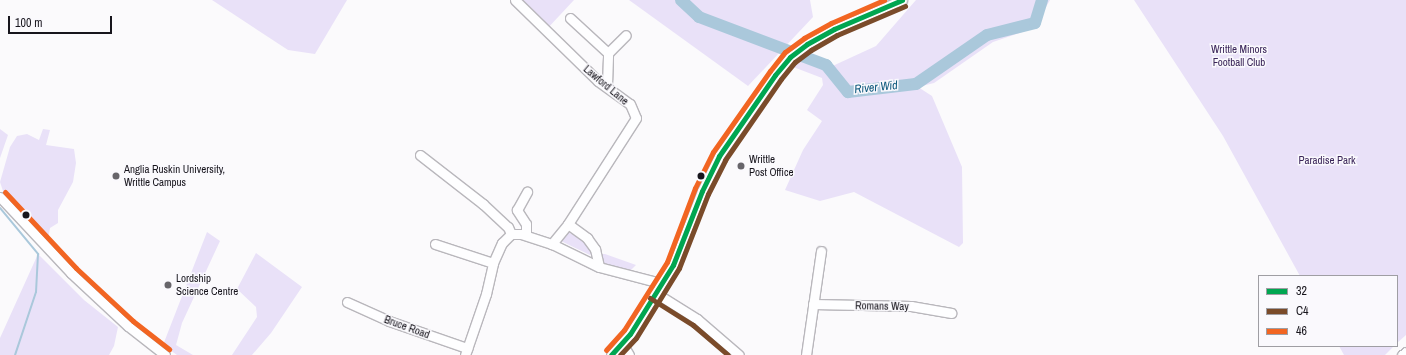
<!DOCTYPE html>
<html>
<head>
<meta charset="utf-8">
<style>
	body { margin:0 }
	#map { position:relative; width:1406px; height:355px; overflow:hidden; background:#fbfafc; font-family:"Archivo Narrow",sans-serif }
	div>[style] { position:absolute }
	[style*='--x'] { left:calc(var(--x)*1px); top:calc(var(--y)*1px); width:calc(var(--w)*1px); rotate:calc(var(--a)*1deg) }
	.green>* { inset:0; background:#e9e1f8 }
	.stream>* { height:2px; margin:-1px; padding:0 1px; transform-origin:1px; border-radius:1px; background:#aac8db }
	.river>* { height:12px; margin:-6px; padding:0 6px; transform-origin:6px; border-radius:6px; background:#aac8db }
	.roads { filter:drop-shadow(1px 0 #b9b7bc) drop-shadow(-1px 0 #b9b7bc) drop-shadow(0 1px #b9b7bc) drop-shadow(0 -1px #b9b7bc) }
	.minor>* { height:9px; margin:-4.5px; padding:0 4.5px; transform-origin:4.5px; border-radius:4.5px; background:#fefeff }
	.bus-1>* { height:5px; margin:-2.5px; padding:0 2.5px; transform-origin:2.5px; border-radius:2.5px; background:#00a651 }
	.bus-2>* { height:5px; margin:-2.5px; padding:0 2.5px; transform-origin:2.5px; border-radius:2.5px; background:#7a4b2a }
	.bus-3>* { height:5px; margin:-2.5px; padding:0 2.5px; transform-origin:2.5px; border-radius:2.5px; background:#f26522 }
	.dots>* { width:11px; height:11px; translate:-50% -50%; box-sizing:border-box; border:2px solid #faf9fd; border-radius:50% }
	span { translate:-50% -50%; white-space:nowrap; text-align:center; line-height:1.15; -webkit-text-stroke:3px #faf9fd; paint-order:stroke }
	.park-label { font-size:11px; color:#3a2559 }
	.street-label { font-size:11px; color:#17151c }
	.poi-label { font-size:11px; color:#17151c }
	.left { translate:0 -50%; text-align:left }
	.water-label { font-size:12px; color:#0b577b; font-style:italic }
	.legend { position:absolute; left:1258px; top:275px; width:140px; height:72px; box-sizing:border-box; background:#faf9fd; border:1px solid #9f9ea3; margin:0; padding:5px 7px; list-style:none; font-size:12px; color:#17151c }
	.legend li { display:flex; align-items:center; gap:8px; height:20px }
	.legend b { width:20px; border:1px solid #9f9ea3 }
	.scale { position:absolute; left:8px; top:16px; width:104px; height:18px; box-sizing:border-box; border:2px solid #17151c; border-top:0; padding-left:5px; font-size:12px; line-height:14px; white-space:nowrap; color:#17151c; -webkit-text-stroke:3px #faf9fd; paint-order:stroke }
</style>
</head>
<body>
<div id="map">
	<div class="green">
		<i style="clip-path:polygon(212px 0,347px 0,315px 54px,288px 50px)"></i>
		<i style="clip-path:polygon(520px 0,574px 0,546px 30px)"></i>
		<i style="clip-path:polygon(629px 0,810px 0,813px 17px,748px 86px)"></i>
		<i style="clip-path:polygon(916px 0,1050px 0,1034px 28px,993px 42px,934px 83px,918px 87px,932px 96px,962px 167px,963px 243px,959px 247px,854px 192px,820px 201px,785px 190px,803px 150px,822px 121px,807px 110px,823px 85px,822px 78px,788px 65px,798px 57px,826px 69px,876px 46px)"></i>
		<i style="clip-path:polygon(1134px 0,1406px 0,1406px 335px,1397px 343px,1397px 276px,1300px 276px,1223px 136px)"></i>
		<i style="clip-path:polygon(0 129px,8px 135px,0 158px)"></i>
		<i style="clip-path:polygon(43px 129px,50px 130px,46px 145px,74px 149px,76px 163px,73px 182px,58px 210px,58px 223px,50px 228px,48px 239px,29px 221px,27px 213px,4px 194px,0 182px,10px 147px,17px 136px,27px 134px,39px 140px)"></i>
		<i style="clip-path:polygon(207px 232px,220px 241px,182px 323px,176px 345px,193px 355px,177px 355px,163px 345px)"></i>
		<i style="clip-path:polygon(568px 232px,585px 241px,592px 253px,590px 255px,561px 241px)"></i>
		<i style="clip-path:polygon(256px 253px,302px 287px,271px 333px,252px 355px,232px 355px,257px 317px,256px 307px,237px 289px)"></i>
		<i style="clip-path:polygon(38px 254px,84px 300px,118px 327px,114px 346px,109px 355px,0 355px,0 338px)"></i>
		<i style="clip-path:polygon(598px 254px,605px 254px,636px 265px,629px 272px,599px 263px)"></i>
		<i style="clip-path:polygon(1339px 346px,1394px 346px,1385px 355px,1344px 355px)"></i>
	</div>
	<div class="stream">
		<i style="--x:0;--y:208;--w:60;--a:50.4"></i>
		<i style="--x:38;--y:254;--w:38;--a:93"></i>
		<i style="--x:36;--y:292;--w:66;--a:108.4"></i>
	</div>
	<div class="river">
		<i style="--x:681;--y:0;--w:25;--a:43"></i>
		<i style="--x:699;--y:17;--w:136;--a:20.7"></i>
		<i style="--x:826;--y:65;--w:35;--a:51"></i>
		<i style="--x:848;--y:92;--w:68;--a:-6.7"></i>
		<i style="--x:916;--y:84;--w:86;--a:-34.6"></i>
		<i style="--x:987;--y:35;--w:49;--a:-14"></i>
		<i style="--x:1035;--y:23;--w:24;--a:-73"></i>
	</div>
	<div class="roads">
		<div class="minor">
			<i style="--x:515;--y:0;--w:116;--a:44.3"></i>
			<i style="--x:598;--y:81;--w:39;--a:36"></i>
			<i style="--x:630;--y:104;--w:15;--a:67"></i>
			<i style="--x:636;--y:118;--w:126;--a:122.7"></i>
			<i style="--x:568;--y:224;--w:26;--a:129"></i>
			<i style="--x:570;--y:18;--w:52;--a:42.6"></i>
			<i style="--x:607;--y:85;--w:32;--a:-88"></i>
			<i style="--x:608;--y:53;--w:25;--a:-45"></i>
			<i style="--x:420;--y:155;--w:80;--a:37.9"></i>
			<i style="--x:483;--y:204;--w:34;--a:43"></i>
			<i style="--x:508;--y:227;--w:8;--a:67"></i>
			<i style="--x:0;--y:197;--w:104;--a:46.9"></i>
			<i style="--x:71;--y:273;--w:78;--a:42.9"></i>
			<i style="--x:128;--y:326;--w:47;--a:38.1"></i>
			<i style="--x:568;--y:224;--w:24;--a:36"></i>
			<i style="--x:587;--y:238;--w:14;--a:54"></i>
			<i style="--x:595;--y:249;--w:18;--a:77"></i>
			<i style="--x:511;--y:234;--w:10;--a:0"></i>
			<i style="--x:521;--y:234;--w:33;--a:18"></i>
			<i style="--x:552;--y:244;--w:52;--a:26.1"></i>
			<i style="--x:599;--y:267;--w:64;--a:14.5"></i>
			<i style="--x:526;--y:235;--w:11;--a:-90"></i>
			<i style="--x:526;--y:224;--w:17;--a:-123"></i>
			<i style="--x:517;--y:210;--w:21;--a:-61"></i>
			<i style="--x:435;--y:244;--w:61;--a:18.1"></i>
			<i style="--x:654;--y:292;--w:51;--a:32.1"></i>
			<i style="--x:697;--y:319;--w:55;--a:40.6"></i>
			<i style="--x:347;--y:302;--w:46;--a:24.3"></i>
			<i style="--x:389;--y:321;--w:83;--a:19.1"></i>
			<i style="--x:813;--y:304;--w:98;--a:1.2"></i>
			<i style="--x:911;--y:306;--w:41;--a:9.9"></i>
			<i style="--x:622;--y:343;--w:14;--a:60"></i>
			<i style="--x:465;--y:355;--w:65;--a:-71"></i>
			<i style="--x:486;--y:294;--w:32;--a:-77"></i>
			<i style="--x:493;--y:263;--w:22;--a:-66"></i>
			<i style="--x:502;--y:243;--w:13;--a:-45"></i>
			<i style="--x:611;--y:355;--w:28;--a:-48"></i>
			<i style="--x:630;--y:334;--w:81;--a:-58.1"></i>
			<i style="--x:673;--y:265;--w:79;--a:-68.6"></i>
			<i style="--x:702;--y:191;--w:39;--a:-64"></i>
			<i style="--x:719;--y:156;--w:98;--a:-55.3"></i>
			<i style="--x:775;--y:75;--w:23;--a:-50"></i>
			<i style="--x:790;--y:57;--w:21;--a:-37"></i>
			<i style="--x:807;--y:44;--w:31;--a:-29"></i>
			<i style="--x:834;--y:29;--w:74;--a:-23.1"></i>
			<i style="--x:806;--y:355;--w:105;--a:-81.8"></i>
			<i style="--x:1402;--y:355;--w:5;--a:-37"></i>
		</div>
	</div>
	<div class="bus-1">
		<i style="--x:611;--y:355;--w:28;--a:-48"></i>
		<i style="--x:630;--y:334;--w:81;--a:-58.1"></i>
		<i style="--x:673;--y:265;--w:79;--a:-68.6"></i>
		<i style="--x:702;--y:191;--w:39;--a:-64"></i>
		<i style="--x:719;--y:156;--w:98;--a:-55.3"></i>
		<i style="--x:775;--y:75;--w:23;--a:-50"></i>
		<i style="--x:790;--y:57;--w:21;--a:-37"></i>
		<i style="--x:807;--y:44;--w:31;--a:-29"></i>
		<i style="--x:834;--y:29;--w:74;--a:-23.1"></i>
	</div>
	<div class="bus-2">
		<i style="--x:650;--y:298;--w:51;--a:32.1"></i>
		<i style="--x:693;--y:325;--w:46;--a:40.6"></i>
		<i style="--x:620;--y:355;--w:23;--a:-47"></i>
		<i style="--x:636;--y:338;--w:82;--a:-58.4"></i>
		<i style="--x:679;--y:268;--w:79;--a:-68.6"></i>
		<i style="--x:708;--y:194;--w:38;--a:-63"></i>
		<i style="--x:725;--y:160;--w:98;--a:-55.3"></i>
		<i style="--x:781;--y:79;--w:22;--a:-51"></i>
		<i style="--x:795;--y:62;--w:20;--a:-37"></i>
		<i style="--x:811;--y:50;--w:30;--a:-30"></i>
		<i style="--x:837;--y:35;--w:74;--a:-23.1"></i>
	</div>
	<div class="bus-3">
		<i style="--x:5;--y:192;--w:104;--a:46.9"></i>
		<i style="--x:76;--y:268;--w:78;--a:42.9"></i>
		<i style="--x:133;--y:321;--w:46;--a:37.9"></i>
		<i style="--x:606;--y:350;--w:27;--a:-48"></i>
		<i style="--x:624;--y:330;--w:80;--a:-57.7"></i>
		<i style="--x:667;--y:262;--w:79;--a:-69.3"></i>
		<i style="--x:695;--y:188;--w:40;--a:-63.4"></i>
		<i style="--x:713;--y:152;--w:99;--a:-54.9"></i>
		<i style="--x:770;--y:71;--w:24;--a:-52"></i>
		<i style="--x:785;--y:52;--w:24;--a:-36"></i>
		<i style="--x:804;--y:38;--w:31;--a:-29"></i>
		<i style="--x:831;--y:23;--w:58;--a:-23.5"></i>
	</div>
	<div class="dots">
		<i style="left:741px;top:166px;background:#67656a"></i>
		<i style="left:116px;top:176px;background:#67656a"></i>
		<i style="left:701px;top:176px;background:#17151c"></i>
		<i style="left:26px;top:215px;background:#17151c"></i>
		<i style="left:168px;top:285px;background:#67656a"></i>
	</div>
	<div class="park-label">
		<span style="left:1239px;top:56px">Writtle Minors<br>Football Club</span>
		<span style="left:1327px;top:160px">Paradise Park</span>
	</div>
	<div class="street-label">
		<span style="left:606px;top:85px;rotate:40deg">Lawford Lane</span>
		<span style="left:882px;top:306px;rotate:1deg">Romans Way</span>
		<span style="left:407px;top:327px;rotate:20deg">Bruce Road</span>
	</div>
	<div class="poi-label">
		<span class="left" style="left:749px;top:166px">Writtle<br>Post Office</span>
		<span class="left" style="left:124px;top:176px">Anglia Ruskin University,<br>Writtle Campus</span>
		<span class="left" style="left:176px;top:285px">Lordship<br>Science Centre</span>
	</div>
	<div class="water-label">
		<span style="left:876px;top:88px;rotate:-6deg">River Wid</span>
	</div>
	<ul class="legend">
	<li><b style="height:5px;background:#00a651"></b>32</li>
	<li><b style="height:5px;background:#7a4b2a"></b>C4</li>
	<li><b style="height:5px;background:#f26522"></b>46</li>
	</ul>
	<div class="scale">100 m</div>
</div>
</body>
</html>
